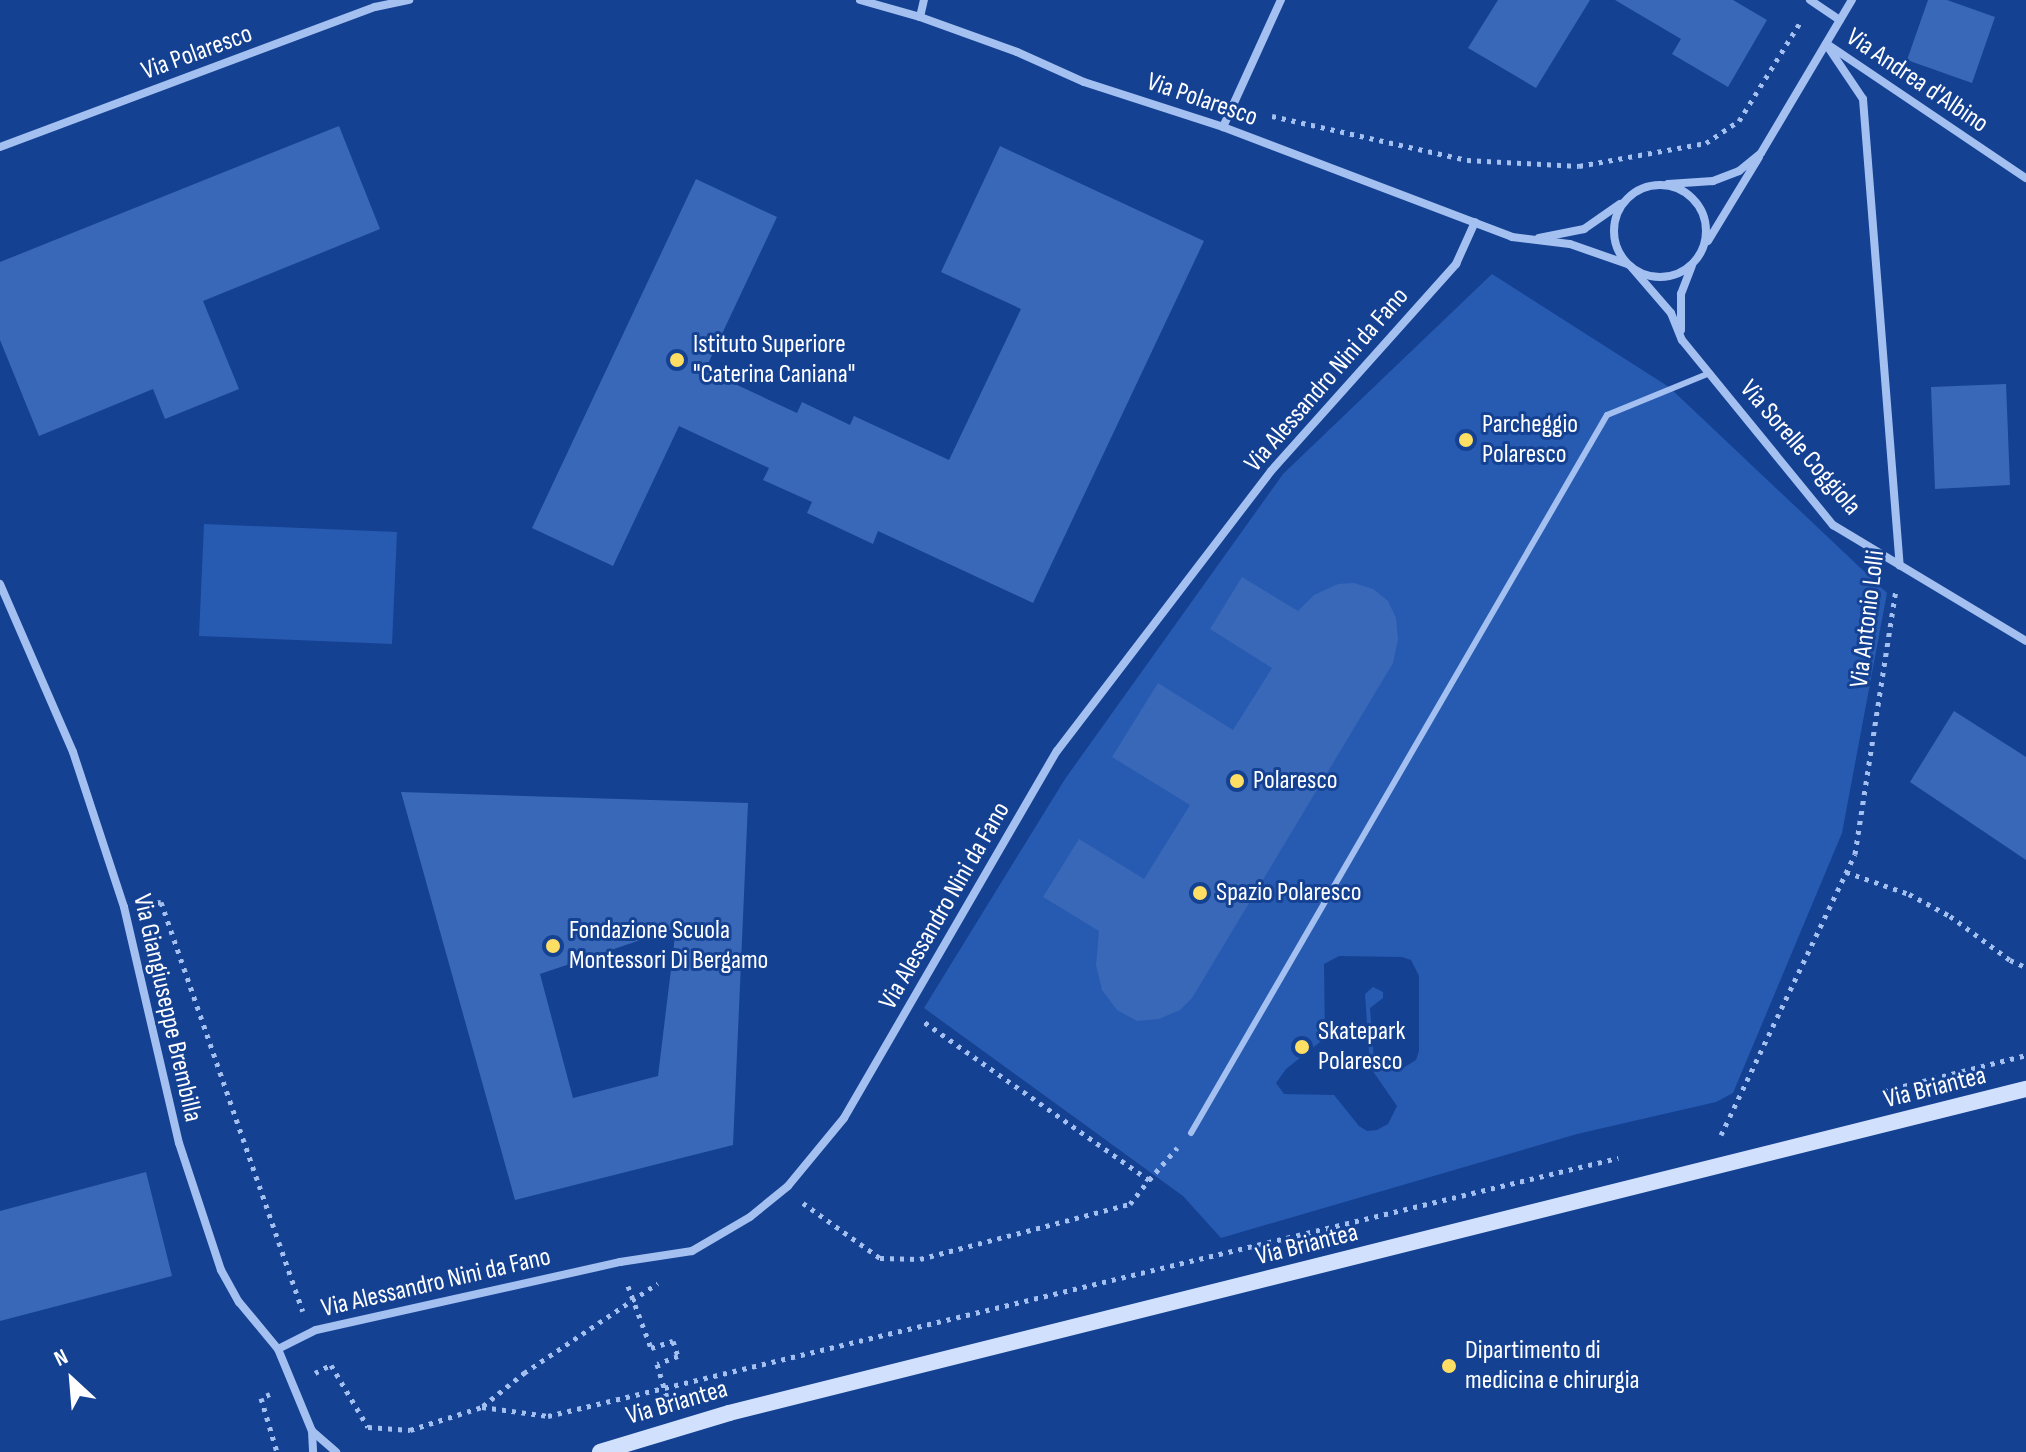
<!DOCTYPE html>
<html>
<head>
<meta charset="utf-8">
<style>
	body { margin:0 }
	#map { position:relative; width:2026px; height:1452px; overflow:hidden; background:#154192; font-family:"Sofia Sans Condensed",sans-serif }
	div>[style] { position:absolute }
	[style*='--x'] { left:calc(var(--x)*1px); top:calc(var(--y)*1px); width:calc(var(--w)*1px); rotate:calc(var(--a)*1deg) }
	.green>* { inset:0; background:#275ab1 }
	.building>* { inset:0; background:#3968b9 }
	.path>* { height:5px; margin-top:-2.5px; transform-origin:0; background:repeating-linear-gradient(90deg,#a3c0f1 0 4px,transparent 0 10px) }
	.service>* { height:6px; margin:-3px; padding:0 3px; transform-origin:3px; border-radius:3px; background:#a3c0f1 }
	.minor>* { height:8px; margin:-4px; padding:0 4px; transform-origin:4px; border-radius:4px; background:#a3c0f1 }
	.minor>.ring { margin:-4px; padding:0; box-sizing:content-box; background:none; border:8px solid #a3c0f1; border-radius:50% }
	.secondary>* { height:16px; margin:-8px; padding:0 8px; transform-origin:8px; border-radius:8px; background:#d1e0fc }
	.dots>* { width:22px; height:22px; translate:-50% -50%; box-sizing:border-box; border:4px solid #154192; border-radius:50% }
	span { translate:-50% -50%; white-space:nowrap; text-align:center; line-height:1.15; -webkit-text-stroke:6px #154192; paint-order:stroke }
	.street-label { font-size:26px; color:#fff }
	.poi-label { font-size:26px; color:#fff }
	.left { translate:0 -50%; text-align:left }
	.north { position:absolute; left:32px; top:1340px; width:80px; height:80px; -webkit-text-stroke:6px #154192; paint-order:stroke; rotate:334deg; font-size:22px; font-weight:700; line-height:32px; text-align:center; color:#fff }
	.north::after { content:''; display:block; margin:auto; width:28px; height:36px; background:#fff; clip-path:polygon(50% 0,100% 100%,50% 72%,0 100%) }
</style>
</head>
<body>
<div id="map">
	<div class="green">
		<i style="clip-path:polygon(evenodd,1492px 274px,1669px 387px,1887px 593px,1842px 833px,1733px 1093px,1716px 1102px,1577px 1134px,1221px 1238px,1183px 1196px,924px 1008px,1065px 779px,1283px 474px,1492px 274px,1339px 956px,1402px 957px,1411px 960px,1419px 976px,1419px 1051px,1416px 1060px,1398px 1071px,1388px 1070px,1374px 1060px,1370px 1008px,1383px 998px,1383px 992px,1373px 987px,1365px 994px,1370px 1067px,1397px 1106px,1388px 1124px,1377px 1130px,1367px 1131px,1359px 1126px,1334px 1095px,1284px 1094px,1276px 1083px,1286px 1069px,1325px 1038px,1324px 964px,1339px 956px)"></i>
		<i style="clip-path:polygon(204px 524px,397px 532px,392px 644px,199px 636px)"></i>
	</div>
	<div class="building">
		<i style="clip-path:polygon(1498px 0,1590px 0,1536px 88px,1468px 48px)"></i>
		<i style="clip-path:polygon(1615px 0,1733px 0,1767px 20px,1728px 87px,1672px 54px,1681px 39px)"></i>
		<i style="clip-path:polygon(1928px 0,1947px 0,1995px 17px,1972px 83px,1907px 60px)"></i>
		<i style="clip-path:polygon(339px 126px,380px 229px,203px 301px,239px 389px,165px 419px,153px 389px,39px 436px,0 340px,0 262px)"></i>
		<i style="clip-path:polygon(1000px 146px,1204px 241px,1033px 603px,878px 531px,873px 544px,807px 513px,812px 502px,763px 480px,769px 468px,679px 426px,613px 566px,532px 528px,696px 179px,777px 217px,705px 370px,797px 413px,802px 402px,850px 425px,854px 416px,949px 460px,1021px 309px,941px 272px)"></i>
		<i style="clip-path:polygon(2006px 384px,2010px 485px,1935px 489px,1931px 387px)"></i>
		<i style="clip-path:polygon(1242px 577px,1298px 611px,1314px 595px,1338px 584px,1354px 583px,1373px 589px,1388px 601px,1396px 618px,1398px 639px,1393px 663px,1192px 998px,1180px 1010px,1159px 1019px,1137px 1021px,1117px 1010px,1102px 990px,1096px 965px,1099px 931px,1043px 897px,1079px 839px,1144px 879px,1190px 805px,1112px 757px,1158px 683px,1233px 730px,1272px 668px,1210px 629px)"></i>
		<i style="clip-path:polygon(1954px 711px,2026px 757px,2026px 860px,1910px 782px)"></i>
		<i style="clip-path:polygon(evenodd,401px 792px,748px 803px,733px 1145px,515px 1200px,401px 792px,676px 928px,658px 1076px,573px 1098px,540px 974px,676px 928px)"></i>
		<i style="clip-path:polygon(146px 1172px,172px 1276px,0 1321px,0 1211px)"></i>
	</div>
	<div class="path">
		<i style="--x:1272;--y:116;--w:200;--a:12.7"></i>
		<i style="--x:1467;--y:160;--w:112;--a:3.1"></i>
		<i style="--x:1579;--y:166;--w:129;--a:-10.3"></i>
		<i style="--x:1706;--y:143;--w:40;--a:-34"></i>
		<i style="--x:1739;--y:121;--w:118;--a:-58.2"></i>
		<i style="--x:1846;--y:872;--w:67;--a:19.2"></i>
		<i style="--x:1909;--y:894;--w:47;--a:28.2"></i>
		<i style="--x:1950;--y:916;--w:74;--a:36.3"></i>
		<i style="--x:2010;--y:960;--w:17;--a:24"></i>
		<i style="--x:148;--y:904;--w:13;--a:-9"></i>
		<i style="--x:161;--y:902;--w:433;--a:70.9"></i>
		<i style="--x:1884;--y:1091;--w:146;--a:-14.2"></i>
		<i style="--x:1721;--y:1135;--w:311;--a:-64.5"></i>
		<i style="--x:1855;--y:854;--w:267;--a:-81.2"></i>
		<i style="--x:1149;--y:1180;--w:43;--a:-48.8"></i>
		<i style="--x:803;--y:1203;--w:95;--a:35.5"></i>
		<i style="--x:880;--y:1258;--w:40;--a:1.4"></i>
		<i style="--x:920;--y:1259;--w:217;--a:-14.7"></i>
		<i style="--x:1130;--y:1204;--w:31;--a:-52"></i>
		<i style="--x:1149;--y:1180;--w:275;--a:-144.9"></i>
		<i style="--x:628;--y:1286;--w:66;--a:69.6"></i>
		<i style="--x:651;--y:1348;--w:23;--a:-18"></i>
		<i style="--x:673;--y:1341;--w:16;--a:72"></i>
		<i style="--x:678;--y:1356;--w:22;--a:159"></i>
		<i style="--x:657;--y:1364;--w:42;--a:73.3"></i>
		<i style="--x:315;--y:1373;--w:18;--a:-27"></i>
		<i style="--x:331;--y:1365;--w:72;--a:59.2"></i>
		<i style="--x:368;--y:1427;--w:42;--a:4.1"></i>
		<i style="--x:410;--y:1430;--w:76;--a:-17.7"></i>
		<i style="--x:482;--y:1407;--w:67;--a:7.8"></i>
		<i style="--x:548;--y:1416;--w:1101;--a:-13.56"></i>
		<i style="--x:270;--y:1394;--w:10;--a:156"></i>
		<i style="--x:261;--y:1398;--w:56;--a:73.5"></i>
		<i style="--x:483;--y:1406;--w:53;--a:-38.8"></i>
		<i style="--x:524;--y:1373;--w:161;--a:-33.9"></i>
	</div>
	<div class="service">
		<i style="--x:1191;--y:1133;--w:830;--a:-59.91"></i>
		<i style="--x:1607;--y:415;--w:111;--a:-22.2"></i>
	</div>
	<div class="minor">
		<i style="--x:860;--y:0;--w:62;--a:15.8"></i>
		<i style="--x:920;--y:17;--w:103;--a:19.8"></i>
		<i style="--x:1017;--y:52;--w:73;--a:24.1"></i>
		<i style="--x:1084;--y:82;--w:146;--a:17.9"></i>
		<i style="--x:1223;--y:127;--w:309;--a:20.8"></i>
		<i style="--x:1512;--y:237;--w:58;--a:6.9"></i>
		<i style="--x:1570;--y:244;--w:60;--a:19.3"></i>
		<i style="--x:1810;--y:0;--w:36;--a:34"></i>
		<i style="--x:920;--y:17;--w:17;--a:-77"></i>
		<i style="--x:1826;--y:44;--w:66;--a:56.1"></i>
		<i style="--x:1863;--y:99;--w:468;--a:85.5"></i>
		<i style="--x:1830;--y:46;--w:236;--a:34"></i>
		<i style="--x:1223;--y:127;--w:140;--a:-65.5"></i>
		<i style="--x:0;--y:147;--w:400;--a:-20.5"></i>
		<i style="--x:375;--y:7;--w:35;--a:-12"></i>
		<i style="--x:1668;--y:184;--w:45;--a:-3.8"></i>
		<i style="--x:1713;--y:181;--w:28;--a:-21"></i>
		<i style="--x:1739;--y:171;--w:28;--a:-39"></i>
		<i style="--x:1761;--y:153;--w:178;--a:-59.3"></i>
		<i class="ring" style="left:1614px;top:185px;width:84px;height:84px"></i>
		<i style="--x:1539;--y:238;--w:46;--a:-11.3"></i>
		<i style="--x:1584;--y:229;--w:44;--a:-34.8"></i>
		<i style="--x:1708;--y:241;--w:98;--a:-58.7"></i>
		<i style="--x:1633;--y:269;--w:58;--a:49.2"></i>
		<i style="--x:1671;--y:313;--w:29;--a:68"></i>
		<i style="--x:1682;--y:340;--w:239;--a:50.8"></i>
		<i style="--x:1833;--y:525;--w:225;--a:31"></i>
		<i style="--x:1681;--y:330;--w:36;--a:-90"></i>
		<i style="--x:1681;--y:294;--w:30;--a:-69"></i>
		<i style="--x:0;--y:584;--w:183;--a:66.5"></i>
		<i style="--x:73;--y:752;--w:163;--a:71.8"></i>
		<i style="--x:124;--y:907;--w:242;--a:76.9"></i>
		<i style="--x:179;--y:1143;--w:134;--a:71.7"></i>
		<i style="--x:221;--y:1270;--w:37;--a:61"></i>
		<i style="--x:239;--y:1302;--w:61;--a:50.3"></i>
		<i style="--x:278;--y:1349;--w:89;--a:67.5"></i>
		<i style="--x:312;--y:1431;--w:21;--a:87"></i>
		<i style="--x:278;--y:1349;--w:42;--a:-26.6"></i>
		<i style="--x:316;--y:1330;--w:312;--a:-12.6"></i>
		<i style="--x:620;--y:1262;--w:73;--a:-8.7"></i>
		<i style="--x:692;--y:1251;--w:67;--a:-30.4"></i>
		<i style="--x:750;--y:1217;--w:49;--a:-39.2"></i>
		<i style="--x:788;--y:1186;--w:88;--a:-50.5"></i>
		<i style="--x:844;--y:1118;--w:424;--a:-59.9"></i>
		<i style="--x:1057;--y:751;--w:352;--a:-52.6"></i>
		<i style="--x:1271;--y:471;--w:278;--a:-48.2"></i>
		<i style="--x:1456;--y:264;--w:46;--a:-65.7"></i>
		<i style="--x:312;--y:1431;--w:32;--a:41"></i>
	</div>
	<div class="secondary">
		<i style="--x:600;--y:1452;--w:135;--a:-16.8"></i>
		<i style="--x:729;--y:1413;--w:1337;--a:-14.03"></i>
	</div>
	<div class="dots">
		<i style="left:677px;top:360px;background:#ffdf63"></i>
		<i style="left:1466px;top:440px;background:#ffdf63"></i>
		<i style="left:1237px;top:781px;background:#ffdf63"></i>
		<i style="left:1200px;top:893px;background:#ffdf63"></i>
		<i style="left:553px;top:946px;background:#ffdf63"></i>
		<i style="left:1302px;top:1047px;background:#ffdf63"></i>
		<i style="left:1449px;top:1366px;background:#ffdf63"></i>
	</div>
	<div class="street-label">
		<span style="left:197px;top:53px;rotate:-20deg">Via Polaresco</span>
		<span style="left:1917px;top:81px;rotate:34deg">Via Andrea d'Albino</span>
		<span style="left:1202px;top:100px;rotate:19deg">Via Polaresco</span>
		<span style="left:1327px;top:380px;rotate:-49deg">Via Alessandro Nini da Fano</span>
		<span style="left:1800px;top:448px;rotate:49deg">Via Sorelle Coggiola</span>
		<span style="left:1868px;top:619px;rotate:-83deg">Via Antonio Lolli</span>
		<span style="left:945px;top:906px;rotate:-60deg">Via Alessandro Nini da Fano</span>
		<span style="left:167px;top:1008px;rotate:77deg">Via Giangiuseppe Brembilla</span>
		<span style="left:1935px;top:1088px;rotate:-14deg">Via Briantea</span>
		<span style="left:1307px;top:1245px;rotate:-14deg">Via Briantea</span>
		<span style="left:436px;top:1283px;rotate:-13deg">Via Alessandro Nini da Fano</span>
		<span style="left:677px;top:1403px;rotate:-16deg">Via Briantea</span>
	</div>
	<div class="poi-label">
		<span class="left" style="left:693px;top:360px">Istituto Superiore<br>"Caterina Caniana"</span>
		<span class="left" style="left:1482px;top:440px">Parcheggio<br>Polaresco</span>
		<span class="left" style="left:1253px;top:781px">Polaresco</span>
		<span class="left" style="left:1216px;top:893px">Spazio Polaresco</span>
		<span class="left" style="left:569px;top:946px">Fondazione Scuola<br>Montessori Di Bergamo</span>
		<span class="left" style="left:1318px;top:1047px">Skatepark<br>Polaresco</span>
		<span class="left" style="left:1465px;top:1366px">Dipartimento di<br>medicina e chirurgia</span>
	</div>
	<div class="north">N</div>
</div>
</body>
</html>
